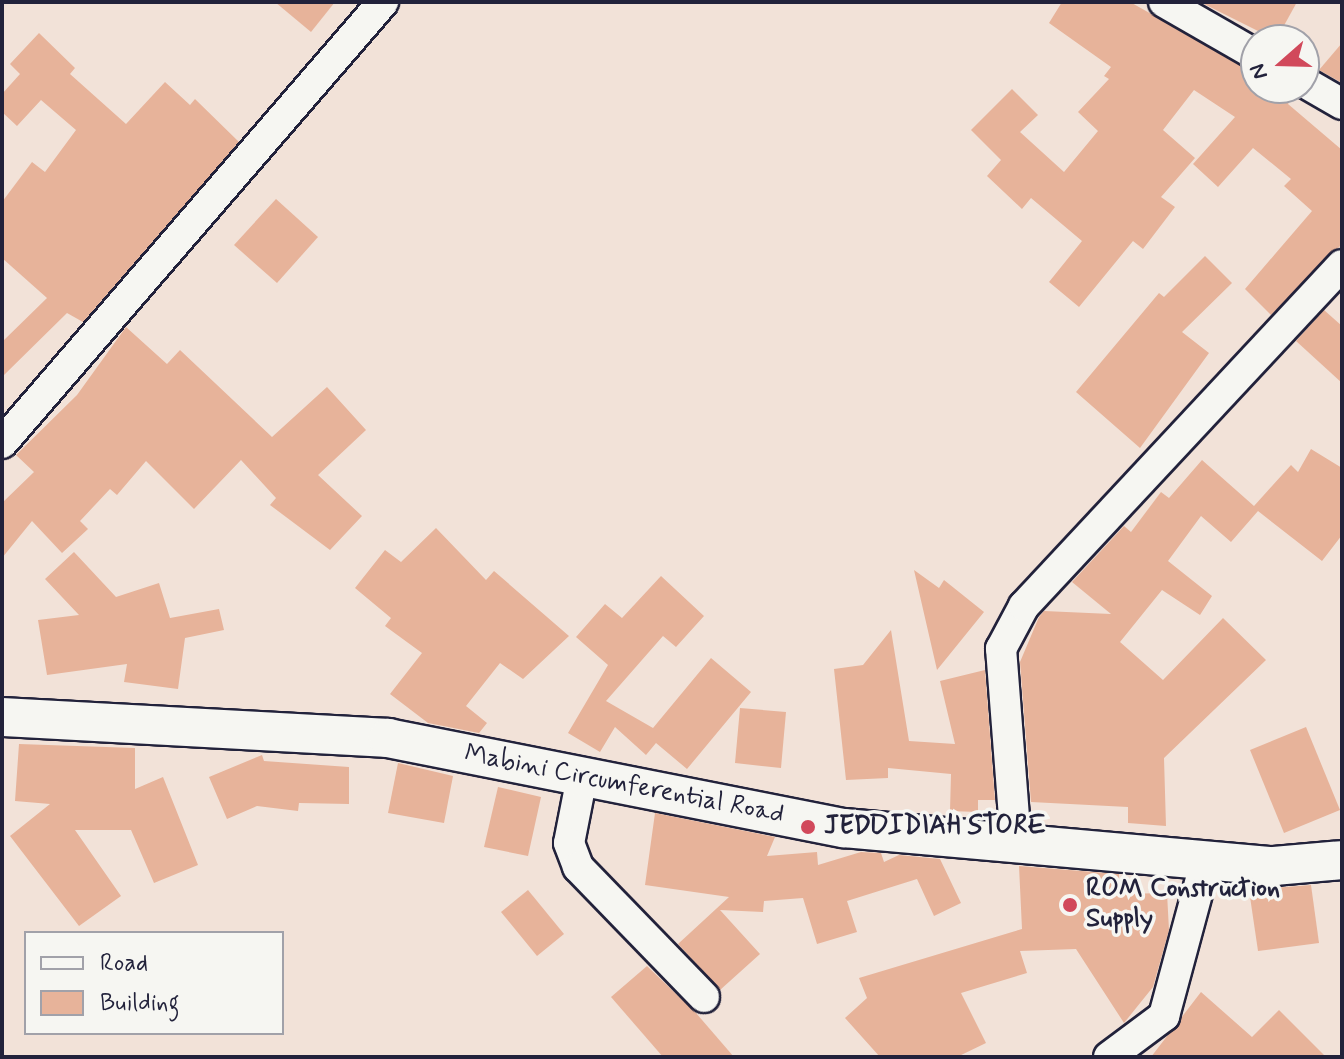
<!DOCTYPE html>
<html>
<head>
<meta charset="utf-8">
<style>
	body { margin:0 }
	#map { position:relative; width:1344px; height:1059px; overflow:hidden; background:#f2e2d8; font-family:Mynerve,sans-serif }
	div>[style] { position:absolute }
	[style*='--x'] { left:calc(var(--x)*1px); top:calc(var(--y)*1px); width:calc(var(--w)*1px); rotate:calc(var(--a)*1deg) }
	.building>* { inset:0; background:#e7b39a }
	.roads { filter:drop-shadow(2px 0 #22223b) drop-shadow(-2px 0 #22223b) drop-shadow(0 2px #22223b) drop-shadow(0 -2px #22223b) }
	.minor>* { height:30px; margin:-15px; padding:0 15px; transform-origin:15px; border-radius:15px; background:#f6f6f2 }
	.major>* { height:38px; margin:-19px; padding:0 19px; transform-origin:19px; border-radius:19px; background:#f6f6f2 }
	.dots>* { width:22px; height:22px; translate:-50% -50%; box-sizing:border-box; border:4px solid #f6f6f2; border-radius:50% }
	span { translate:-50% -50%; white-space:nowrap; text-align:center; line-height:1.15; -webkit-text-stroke:7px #f6f6f2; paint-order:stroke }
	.street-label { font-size:26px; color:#22223b }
	.poi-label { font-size:26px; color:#22223b; font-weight:700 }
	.left { translate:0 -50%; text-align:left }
	.frame { position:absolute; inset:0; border:4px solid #22223b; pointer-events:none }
	.legend { position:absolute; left:24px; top:931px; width:260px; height:104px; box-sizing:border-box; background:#f6f6f2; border:2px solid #a1a1a9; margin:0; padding:10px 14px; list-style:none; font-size:24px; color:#22223b }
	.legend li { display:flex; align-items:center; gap:16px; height:40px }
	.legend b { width:40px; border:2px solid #a1a1a9 }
	.north { position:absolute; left:1240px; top:24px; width:80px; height:80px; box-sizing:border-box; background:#f6f6f2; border:2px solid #a1a1a9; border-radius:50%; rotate:250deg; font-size:22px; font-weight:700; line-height:32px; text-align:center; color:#22223b }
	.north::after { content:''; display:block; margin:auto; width:28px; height:36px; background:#d1495b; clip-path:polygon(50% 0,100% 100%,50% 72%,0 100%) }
</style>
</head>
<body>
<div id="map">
	<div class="building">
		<i style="clip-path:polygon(275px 2px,335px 2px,311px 32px)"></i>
		<i style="clip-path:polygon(1062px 2px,1130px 2px,1256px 73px,1256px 88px,1280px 88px,1292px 98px,1288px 104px,1342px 150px,1342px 244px,1271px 315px,1245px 289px,1312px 211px,1284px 186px,1291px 179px,1253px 148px,1218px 187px,1193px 164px,1235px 117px,1194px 90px,1163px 130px,1195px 158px,1161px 197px,1175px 207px,1143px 249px,1133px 241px,1079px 307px,1049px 282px,1082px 241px,1031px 198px,1022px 209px,987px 176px,1001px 160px,971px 130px,1012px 89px,1038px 115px,1020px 132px,1064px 172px,1098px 131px,1078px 112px,1109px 79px,1104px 76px,1111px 67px,1049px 23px)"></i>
		<i style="clip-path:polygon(1200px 2px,1297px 2px,1276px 40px)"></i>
		<i style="clip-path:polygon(39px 33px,75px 68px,70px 74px,126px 124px,165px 82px,190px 105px,195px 99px,239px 142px,83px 322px,67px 313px,2px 377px,2px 342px,47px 298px,2px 258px,2px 202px,32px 162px,45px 172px,76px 130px,41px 100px,17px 126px,2px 112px,2px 94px,20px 74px,10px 64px)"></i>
		<i style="clip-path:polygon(1342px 43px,1342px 83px,1319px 70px)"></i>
		<i style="clip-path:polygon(276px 199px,318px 237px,277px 283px,234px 245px)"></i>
		<i style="clip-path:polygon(1205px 256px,1232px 283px,1182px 332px,1209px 353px,1140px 448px,1076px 392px,1159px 293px,1164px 297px)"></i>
		<i style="clip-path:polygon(1324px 310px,1342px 326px,1342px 383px,1296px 341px)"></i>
		<i style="clip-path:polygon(126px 327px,167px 364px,180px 350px,272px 437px,327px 387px,366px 430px,318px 475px,362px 516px,330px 550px,270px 505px,276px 498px,241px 460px,194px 509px,146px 461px,117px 495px,110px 489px,80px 521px,88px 529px,62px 553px,32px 521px,2px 558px,2px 503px,34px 472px,16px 455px,77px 395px)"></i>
		<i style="clip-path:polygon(1311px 449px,1342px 468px,1342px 535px,1322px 561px,1258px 511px,1231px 542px,1201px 516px,1168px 561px,1212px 596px,1200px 615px,1162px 590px,1120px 642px,1163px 680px,1223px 618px,1266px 660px,1164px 758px,1166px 826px,1128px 823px,1128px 807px,1031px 802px,1020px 662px,1039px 617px,1044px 611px,1111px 614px,1072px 582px,1124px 526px,1131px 532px,1161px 492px,1169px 498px,1202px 460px,1254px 506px,1291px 465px,1298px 472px)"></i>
		<i style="clip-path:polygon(436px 528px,486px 580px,494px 571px,569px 636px,523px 679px,500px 663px,466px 706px,487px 723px,479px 733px,428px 723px,390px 694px,422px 653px,385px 626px,391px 618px,355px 588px,385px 550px,401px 562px)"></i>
		<i style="clip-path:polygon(74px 552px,116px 597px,159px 583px,170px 618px,219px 609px,224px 630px,185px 638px,178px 689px,124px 682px,127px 664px,47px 675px,38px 620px,79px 615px,45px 579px)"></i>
		<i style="clip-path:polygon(914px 570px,939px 588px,944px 580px,984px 612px,937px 670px)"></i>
		<i style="clip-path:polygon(661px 576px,704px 616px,676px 647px,663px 636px,606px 701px,653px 728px,711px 658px,751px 692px,687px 769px,656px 743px,646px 755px,615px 727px,600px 752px,568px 733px,608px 665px,576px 637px,605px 604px,622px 618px)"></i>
		<i style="clip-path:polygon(891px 630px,909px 741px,955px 744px,940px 681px,985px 670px,995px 800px,978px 800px,978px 812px,950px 811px,951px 774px,888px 768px,888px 778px,846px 780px,834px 669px,863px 665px)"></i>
		<i style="clip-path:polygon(740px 708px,786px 712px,781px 768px,735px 763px)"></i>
		<i style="clip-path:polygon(1306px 727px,1340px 810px,1284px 833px,1250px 750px)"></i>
		<i style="clip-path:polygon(19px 744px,135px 748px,135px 789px,163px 777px,198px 865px,154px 883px,131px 830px,75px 830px,121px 896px,79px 926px,10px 836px,50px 804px,15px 801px)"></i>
		<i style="clip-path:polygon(262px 755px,264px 761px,349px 767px,349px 804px,299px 803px,298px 811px,257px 806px,227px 819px,209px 777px)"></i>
		<i style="clip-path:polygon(398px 763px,453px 776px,444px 823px,388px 813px)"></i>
		<i style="clip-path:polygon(498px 787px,541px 797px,528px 856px,484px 847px)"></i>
		<i style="clip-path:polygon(655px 813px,775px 837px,767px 856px,817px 852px,818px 865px,861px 852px,881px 853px,884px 862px,899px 855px,940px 859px,961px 903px,934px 916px,917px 879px,847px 901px,857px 932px,817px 944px,803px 898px,764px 901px,763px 912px,720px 910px,760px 954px,720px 990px,678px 944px,729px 897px,645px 885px)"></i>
		<i style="clip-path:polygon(1019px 866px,1119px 874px,1119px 894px,1167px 893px,1169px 930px,1153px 987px,1124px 1023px,1076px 949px,1020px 951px,1027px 973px,961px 993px,986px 1043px,957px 1057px,880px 1057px,845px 1018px,867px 998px,859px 978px,1022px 929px)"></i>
		<i style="clip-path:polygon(1311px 885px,1319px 943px,1258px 951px,1249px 890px)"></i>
		<i style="clip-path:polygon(528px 890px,564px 934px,537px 956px,501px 912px)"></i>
		<i style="clip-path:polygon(647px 966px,696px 1013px,734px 1057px,663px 1057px,611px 997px)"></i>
		<i style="clip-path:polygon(1201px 992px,1252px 1037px,1279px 1010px,1326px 1057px,1151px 1057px)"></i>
	</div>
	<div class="roads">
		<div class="minor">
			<i style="--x:1164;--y:2;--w:106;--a:29.9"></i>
			<i style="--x:1304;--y:82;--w:44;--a:30.1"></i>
			<i style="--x:2;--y:443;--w:583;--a:-49.17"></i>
			<i style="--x:582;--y:777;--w:67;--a:101.1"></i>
			<i style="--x:569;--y:843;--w:26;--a:69"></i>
			<i style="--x:578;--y:867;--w:181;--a:45.9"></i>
			<i style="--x:1016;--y:843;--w:195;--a:-94.4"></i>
			<i style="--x:1001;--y:649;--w:49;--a:-61.9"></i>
			<i style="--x:1024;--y:606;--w:466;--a:-47"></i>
			<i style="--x:1109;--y:1057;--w:69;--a:-36.7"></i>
			<i style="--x:1164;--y:1016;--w:162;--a:-74.9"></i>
		</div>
		<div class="major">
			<i style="--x:2;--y:717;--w:387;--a:3.1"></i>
			<i style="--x:388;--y:738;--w:465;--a:11.2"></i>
			<i style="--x:844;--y:828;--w:432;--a:5.1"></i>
			<i style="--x:1274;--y:866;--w:68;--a:-5"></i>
		</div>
	</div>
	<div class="dots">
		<i style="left:808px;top:827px;background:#d1495b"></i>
		<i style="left:1070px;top:905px;background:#d1495b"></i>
	</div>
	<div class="street-label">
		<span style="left:624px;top:785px;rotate:11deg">Mabini Circumferential Road</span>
	</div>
	<div class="poi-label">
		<span class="left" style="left:824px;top:827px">JEDDIDIAH STORE</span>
		<span class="left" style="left:1086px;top:905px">ROM Construction<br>Supply</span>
	</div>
	<div class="frame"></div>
	<ul class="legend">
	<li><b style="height:10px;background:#f6f6f2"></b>Road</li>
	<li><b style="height:22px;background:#e7b39a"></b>Building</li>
	</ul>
	<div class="north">N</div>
</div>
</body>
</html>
